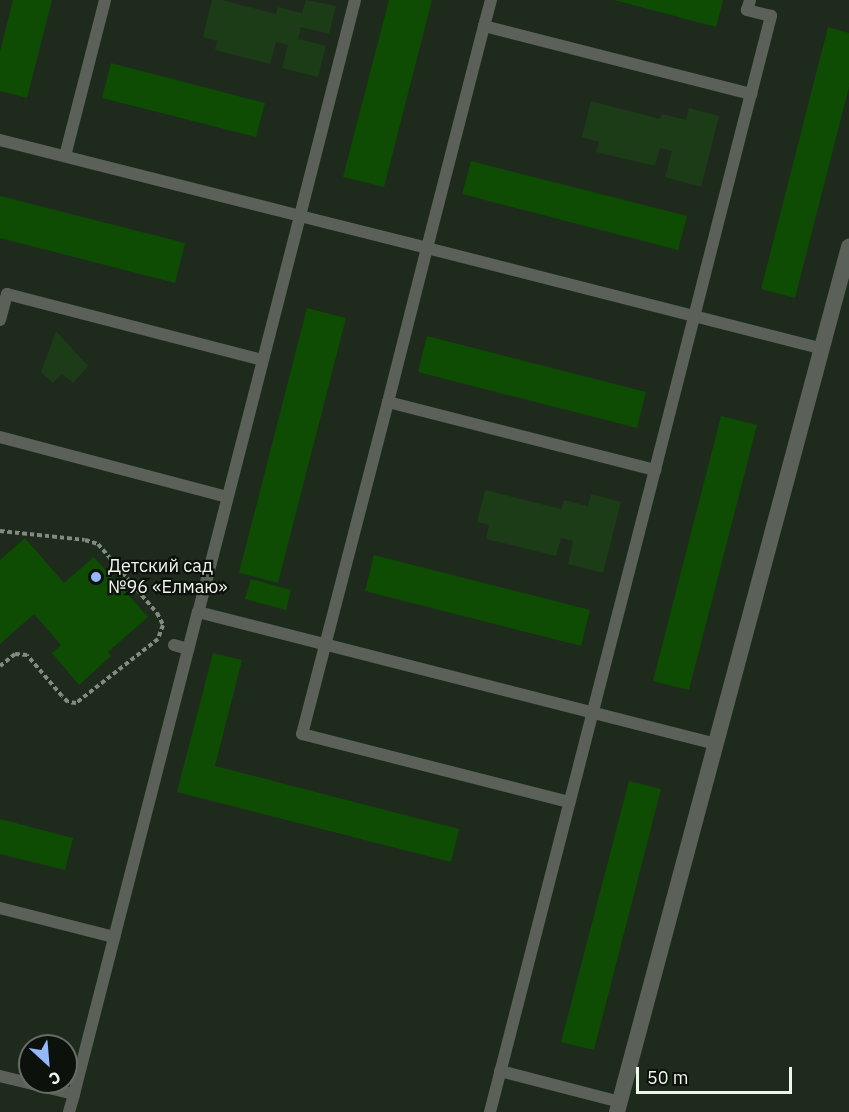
<!DOCTYPE html>
<html>
<head>
<meta charset="utf-8">
<style>
	body { margin:0 }
	#map { position:relative; width:849px; height:1112px; overflow:hidden; background:#1e2b1c; font-family:"IBM Plex Sans",sans-serif }
	div>[style] { position:absolute }
	[style*='--x'] { left:calc(var(--x)*1px); top:calc(var(--y)*1px); width:calc(var(--w)*1px); rotate:calc(var(--a)*1deg) }
	.green>* { inset:0; background:#1b3c16 }
	.building>* { inset:0; background:#0e4b03 }
	.path>* { height:4px; margin-top:-2px; transform-origin:0; background:repeating-linear-gradient(90deg,#818c7f 0 4.5px,transparent 0 7.5px) }
	.service>* { height:12px; margin:-6px; padding:0 6px; transform-origin:6px; border-radius:6px; background:#5b6159 }
	.minor>* { height:16px; margin:-8px; padding:0 8px; transform-origin:8px; border-radius:8px; background:#5b6159 }
	.dots>* { width:16px; height:16px; translate:-50% -50%; box-sizing:border-box; border:3px solid #0c110b; border-radius:50% }
	span { translate:-50% -50%; white-space:nowrap; text-align:center; line-height:1.15; -webkit-text-stroke:4.5px #0c110b; paint-order:stroke }
	.poi-label { font-size:18px; color:#eff7ed }
	.left { translate:0 -50%; text-align:left }
	.north { position:absolute; left:18px; top:1034px; width:60px; height:60px; box-sizing:border-box; background:#0c110b; border:2px solid #676d65; border-radius:50%; rotate:154deg; font-size:16px; font-weight:700; line-height:24px; text-align:center; color:#eff7ed }
	.north::after { content:''; display:block; margin:auto; width:21px; height:27px; background:#94b7fd; clip-path:polygon(50% 0,100% 100%,50% 72%,0 100%) }
	.scale { position:absolute; left:636px; top:1067px; width:156px; height:27px; box-sizing:border-box; border:3px solid #eff7ed; border-top:0; padding-left:8px; font-size:18px; line-height:21px; white-space:nowrap; color:#eff7ed; -webkit-text-stroke:4px #0c110b; paint-order:stroke }
</style>
</head>
<body>
<div id="map">
	<div class="green">
		<i style="clip-path:polygon(212px 0,222px 0,276px 14px,278px 7px,302px 13px,306px 0,336px 6px,329px 34px,301px 27px,298px 39px,326px 46px,318px 77px,282px 68px,288px 45px,276px 42px,270px 64px,215px 50px,217px 41px,203px 37px)"></i>
		<i style="clip-path:polygon(591px 101px,660px 119px,662px 114px,686px 120px,689px 108px,719px 116px,701px 187px,665px 177px,672px 151px,660px 148px,655px 166px,596px 152px,599px 142px,582px 137px)"></i>
		<i style="clip-path:polygon(56px 331px,88px 366px,73px 383px,62px 374px,53px 383px,41px 372px)"></i>
		<i style="clip-path:polygon(485px 490px,561px 509px,564px 500px,588px 506px,591px 494px,621px 502px,603px 573px,568px 564px,573px 541px,561px 538px,556px 556px,486px 539px,489px 525px,477px 522px)"></i>
	</div>
	<div class="building">
		<i style="clip-path:polygon(13px 0,52px 0,27px 98px,0 91px,0 52px)"></i>
		<i style="clip-path:polygon(389px 0,432px 0,384px 187px,343px 177px)"></i>
		<i style="clip-path:polygon(614px 0,723px 0,716px 27px)"></i>
		<i style="clip-path:polygon(828px 27px,849px 33px,849px 87px,795px 298px,761px 289px)"></i>
		<i style="clip-path:polygon(111px 63px,265px 103px,256px 137px,102px 98px)"></i>
		<i style="clip-path:polygon(471px 161px,687px 216px,678px 250px,462px 194px)"></i>
		<i style="clip-path:polygon(0 196px,185px 243px,175px 283px,0 238px)"></i>
		<i style="clip-path:polygon(307px 308px,346px 318px,278px 583px,239px 573px)"></i>
		<i style="clip-path:polygon(427px 336px,646px 392px,637px 428px,418px 372px)"></i>
		<i style="clip-path:polygon(721px 416px,757px 425px,689px 690px,653px 681px)"></i>
		<i style="clip-path:polygon(25px 538px,64px 583px,94px 557px,148px 617px,108px 652px,111px 656px,79px 685px,52px 653px,61px 645px,34px 614px,0 644px,0 560px)"></i>
		<i style="clip-path:polygon(374px 555px,590px 610px,581px 646px,365px 591px)"></i>
		<i style="clip-path:polygon(251px 579px,291px 590px,286px 610px,245px 599px)"></i>
		<i style="clip-path:polygon(213px 653px,242px 660px,215px 766px,459px 829px,451px 862px,177px 792px)"></i>
		<i style="clip-path:polygon(629px 781px,661px 789px,594px 1050px,561px 1042px)"></i>
		<i style="clip-path:polygon(0 819px,73px 838px,65px 870px,0 854px)"></i>
	</div>
	<div class="path">
		<i style="--x:0;--y:531;--w:85;--a:6"></i>
		<i style="--x:85;--y:540;--w:14;--a:17"></i>
		<i style="--x:98;--y:544;--w:91;--a:49.5"></i>
		<i style="--x:157;--y:613;--w:13;--a:63"></i>
		<i style="--x:163;--y:625;--w:15;--a:110"></i>
		<i style="--x:158;--y:639;--w:104;--a:142"></i>
		<i style="--x:76;--y:703;--w:8;--a:-173"></i>
		<i style="--x:68;--y:702;--w:8;--a:-135"></i>
		<i style="--x:62;--y:696;--w:54;--a:-130.5"></i>
		<i style="--x:27;--y:655;--w:12;--a:-175"></i>
		<i style="--x:15;--y:654;--w:19;--a:141"></i>
	</div>
	<div class="service">
		<i style="--x:355;--y:0;--w:223;--a:104.3"></i>
		<i style="--x:300;--y:216;--w:131;--a:14.1"></i>
		<i style="--x:427;--y:248;--w:159;--a:104.2"></i>
		<i style="--x:388;--y:402;--w:276;--a:14.3"></i>
		<i style="--x:655;--y:470;--w:388;--a:-75.7"></i>
		<i style="--x:491;--y:0;--w:27;--a:105"></i>
		<i style="--x:484;--y:26;--w:276;--a:14.3"></i>
		<i style="--x:751;--y:94;--w:81;--a:-75.6"></i>
		<i style="--x:771;--y:16;--w:25;--a:-166"></i>
		<i style="--x:747;--y:10;--w:10;--a:-73"></i>
		<i style="--x:484;--y:26;--w:229;--a:104.4"></i>
		<i style="--x:427;--y:248;--w:408;--a:14.3"></i>
		<i style="--x:0;--y:140;--w:309;--a:14.2"></i>
		<i style="--x:300;--y:216;--w:409;--a:104.4"></i>
		<i style="--x:198;--y:612;--w:535;--a:14.3"></i>
		<i style="--x:65;--y:156;--w:161;--a:-75.6"></i>
		<i style="--x:0;--y:320;--w:27;--a:-75"></i>
		<i style="--x:7;--y:294;--w:264;--a:14.5"></i>
		<i style="--x:388;--y:402;--w:343;--a:104.5"></i>
		<i style="--x:302;--y:734;--w:276;--a:14.3"></i>
		<i style="--x:0;--y:437;--w:235;--a:14.8"></i>
		<i style="--x:174;--y:645;--w:15;--a:16"></i>
		<i style="--x:0;--y:908;--w:118;--a:14.3"></i>
		<i style="--x:500;--y:1071;--w:124;--a:14.5"></i>
		<i style="--x:0;--y:1076;--w:76;--a:13.7"></i>
		<i style="--x:74;--y:1094;--w:498;--a:-75.6"></i>
		<i style="--x:69;--y:1112;--w:19;--a:-74"></i>
		<i style="--x:490;--y:1112;--w:663;--a:-75.59"></i>
	</div>
	<div class="minor">
		<i style="--x:617;--y:1112;--w:896;--a:-74.99"></i>
	</div>
	<div class="dots">
		<i style="left:96px;top:577px;background:#94b7fd"></i>
	</div>
	<div class="poi-label">
		<span class="left" style="left:108px;top:577px">Детский сад<br>№96 «Елмаю»</span>
	</div>
	<div class="north">С</div>
	<div class="scale">50 m</div>
</div>
</body>
</html>
